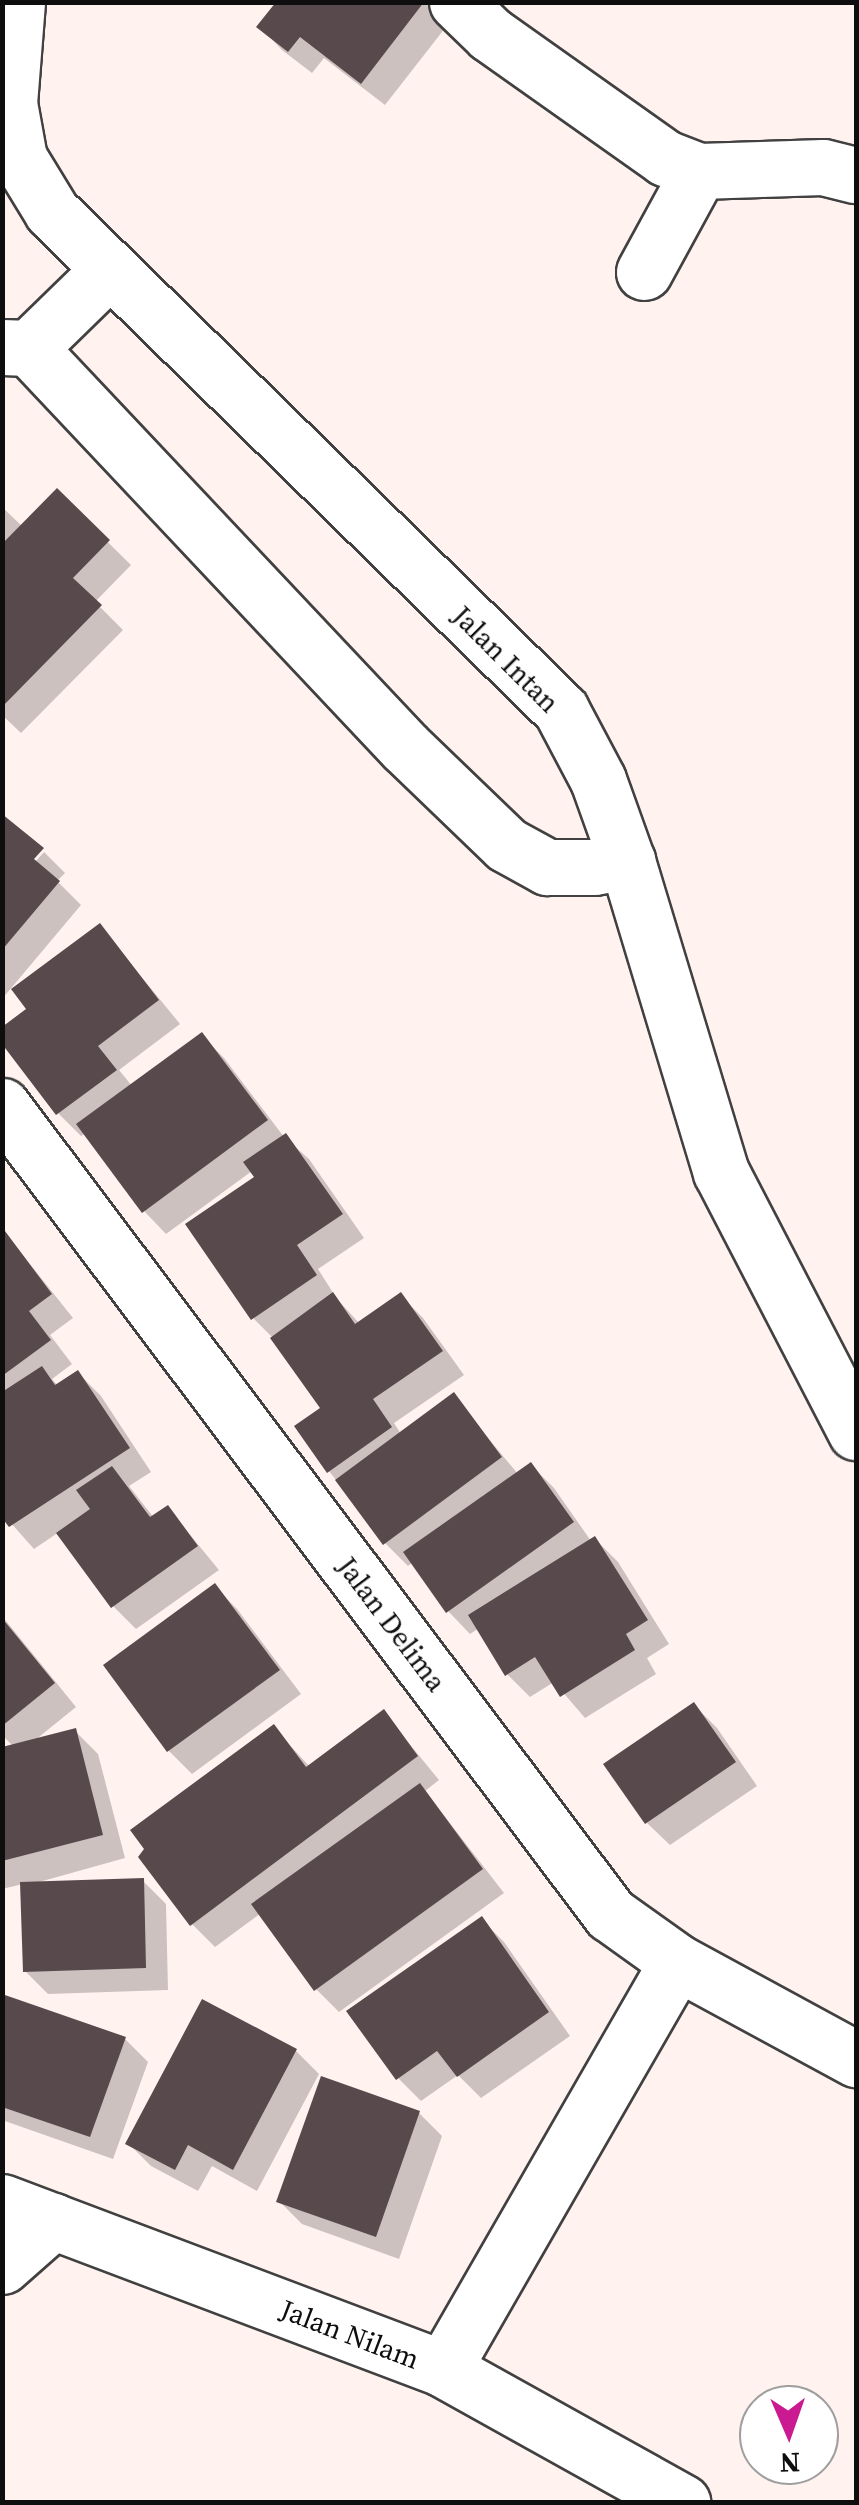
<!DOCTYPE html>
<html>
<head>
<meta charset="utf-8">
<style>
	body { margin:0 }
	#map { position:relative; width:859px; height:2505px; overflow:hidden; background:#fff2ef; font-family:"Source Serif 4",serif }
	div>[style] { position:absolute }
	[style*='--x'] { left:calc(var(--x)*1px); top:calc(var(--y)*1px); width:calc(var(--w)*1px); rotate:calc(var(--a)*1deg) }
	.shadow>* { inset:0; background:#0003 }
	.building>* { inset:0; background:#58494d }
	.roads { filter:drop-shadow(2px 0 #414141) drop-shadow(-2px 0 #414141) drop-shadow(0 2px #414141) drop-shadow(0 -2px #414141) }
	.street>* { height:55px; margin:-27.5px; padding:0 27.5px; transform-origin:27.5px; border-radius:27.5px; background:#fff }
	span { translate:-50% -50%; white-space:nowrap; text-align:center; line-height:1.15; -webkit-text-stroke:10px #fff; paint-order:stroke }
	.street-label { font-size:28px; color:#0e0e0e }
	.frame { position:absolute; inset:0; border:5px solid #0e0e0e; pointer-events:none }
	.north { position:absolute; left:739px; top:2385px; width:100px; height:100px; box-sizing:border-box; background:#fff; border:2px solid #9f9f9f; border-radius:50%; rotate:178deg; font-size:28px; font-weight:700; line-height:40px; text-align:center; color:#0e0e0e }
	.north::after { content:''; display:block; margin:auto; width:35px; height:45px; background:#cb1991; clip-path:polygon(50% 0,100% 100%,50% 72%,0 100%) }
</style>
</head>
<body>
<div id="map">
	<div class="shadow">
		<i style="clip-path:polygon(279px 2px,444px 2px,456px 14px,385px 105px,324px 58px,312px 73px,282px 50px,260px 27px)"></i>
		<i style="clip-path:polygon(57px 492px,131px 565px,95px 602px,123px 630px,21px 733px,2px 715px,2px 507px,23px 527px)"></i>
		<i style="clip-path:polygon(2px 817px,24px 867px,28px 870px,44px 852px,65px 873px,57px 881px,81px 905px,2px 999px)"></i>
		<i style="clip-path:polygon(100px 926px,180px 1024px,119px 1070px,132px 1086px,201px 1035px,224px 1058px,284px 1137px,309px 1159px,364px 1238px,318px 1269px,337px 1299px,360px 1324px,400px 1295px,423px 1318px,464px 1375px,394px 1423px,401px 1434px,453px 1396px,518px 1474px,531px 1465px,554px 1488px,591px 1541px,595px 1539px,618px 1562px,669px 1644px,647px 1658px,656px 1674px,585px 1718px,554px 1682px,530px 1697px,507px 1674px,479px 1628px,470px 1634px,448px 1611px,413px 1562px,408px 1566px,385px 1543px,329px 1471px,324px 1409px,273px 1338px,253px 1318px,257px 1178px,252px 1171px,166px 1234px,144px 1211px,86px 1133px,81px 1136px,58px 1113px,29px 1009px)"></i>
		<i style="clip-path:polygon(2px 1229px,73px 1318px,50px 1335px,72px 1364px,52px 1379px,58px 1386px,78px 1373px,101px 1396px,151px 1472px,129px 1486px,154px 1518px,168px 1508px,219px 1570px,136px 1629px,113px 1606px,59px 1532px,34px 1549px,2px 1513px)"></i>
		<i style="clip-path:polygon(214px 1586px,237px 1609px,301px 1694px,192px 1774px,169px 1751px,106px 1665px)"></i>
		<i style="clip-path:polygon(2px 1616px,76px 1707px,34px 1741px,75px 1731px,98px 1754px,125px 1858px,32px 1884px,143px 1881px,166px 1904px,168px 1990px,48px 1994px,25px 1971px,23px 1884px,2px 1889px,2px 1750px,14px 1747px,2px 1735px)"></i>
		<i style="clip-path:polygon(694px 1705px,717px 1728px,757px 1786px,670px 1845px,647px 1823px)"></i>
		<i style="clip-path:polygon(384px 1713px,439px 1780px,425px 1791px,504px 1893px,339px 2012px,316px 1989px,261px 1913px,215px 1947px,192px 1924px,273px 1727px,310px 1767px)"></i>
		<i style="clip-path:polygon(481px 1919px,504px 1942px,570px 2036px,481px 2098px,458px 2075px,421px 2101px,398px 2078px)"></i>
		<i style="clip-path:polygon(2px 1997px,125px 2039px,148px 2062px,113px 2159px,2px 2120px)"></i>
		<i style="clip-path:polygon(296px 2051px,319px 2074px,257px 2191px,212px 2166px,198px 2191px,151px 2166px,128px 2143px)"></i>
		<i style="clip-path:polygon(419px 2113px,442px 2136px,399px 2259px,302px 2224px,279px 2201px)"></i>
	</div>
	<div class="building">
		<i style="clip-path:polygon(276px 2px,424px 2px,361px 84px,300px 37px,288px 52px,256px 27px)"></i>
		<i style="clip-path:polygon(57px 488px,110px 540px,73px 578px,102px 605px,2px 707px,2px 544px)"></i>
		<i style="clip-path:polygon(2px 814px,44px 848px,34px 859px,60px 881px,2px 950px)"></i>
		<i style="clip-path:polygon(100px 923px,159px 1000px,98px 1046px,117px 1070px,56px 1115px,2px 1044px,2px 1027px,26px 1009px,11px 989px)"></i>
		<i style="clip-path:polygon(202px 1032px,268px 1120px,142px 1213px,76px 1124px)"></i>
		<i style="clip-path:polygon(286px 1133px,343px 1214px,297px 1245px,317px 1275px,251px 1320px,185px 1224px,254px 1177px,243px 1162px)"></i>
		<i style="clip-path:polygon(2px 1227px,52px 1294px,29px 1311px,51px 1340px,2px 1376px)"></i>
		<i style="clip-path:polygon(333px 1292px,355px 1324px,401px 1292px,443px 1351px,373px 1399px,392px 1427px,327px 1473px,294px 1426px,320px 1408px,270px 1338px)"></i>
		<i style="clip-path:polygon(42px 1366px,55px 1385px,78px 1370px,130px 1448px,9px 1527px,2px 1518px,2px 1392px)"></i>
		<i style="clip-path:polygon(454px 1392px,502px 1457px,383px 1545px,335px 1480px)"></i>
		<i style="clip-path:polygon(531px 1462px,574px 1522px,446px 1613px,403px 1552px)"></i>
		<i style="clip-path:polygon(112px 1466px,150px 1517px,168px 1505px,198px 1546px,111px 1608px,56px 1533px,90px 1509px,76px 1490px)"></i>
		<i style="clip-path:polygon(595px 1536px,648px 1620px,626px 1634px,635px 1650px,560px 1697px,535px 1657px,505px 1676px,468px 1615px)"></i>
		<i style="clip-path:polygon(215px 1583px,280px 1670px,167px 1752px,103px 1665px)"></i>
		<i style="clip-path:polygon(2px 1618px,55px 1683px,2px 1726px)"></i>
		<i style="clip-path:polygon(694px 1702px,736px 1762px,645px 1824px,603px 1764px)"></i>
		<i style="clip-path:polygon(384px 1709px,418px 1756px,190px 1926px,138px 1857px,144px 1849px,130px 1830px,274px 1724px,306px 1767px)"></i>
		<i style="clip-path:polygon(76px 1728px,103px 1835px,2px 1861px,2px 1747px)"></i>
		<i style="clip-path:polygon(420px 1783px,483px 1869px,314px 1991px,251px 1904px)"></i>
		<i style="clip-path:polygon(144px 1878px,146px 1968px,23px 1972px,20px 1882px)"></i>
		<i style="clip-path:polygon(482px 1916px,549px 2012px,457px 2077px,437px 2051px,396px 2080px,346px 2011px)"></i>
		<i style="clip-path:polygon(2px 1994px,126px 2037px,90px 2137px,2px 2107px)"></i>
		<i style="clip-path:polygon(202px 1999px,297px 2049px,233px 2170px,188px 2145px,175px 2170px,125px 2144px)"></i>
		<i style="clip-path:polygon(321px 2076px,420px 2111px,376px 2237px,276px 2202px)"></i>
	</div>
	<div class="roads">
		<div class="street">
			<i style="--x:17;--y:2;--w:101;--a:94.5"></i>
			<i style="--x:9;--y:103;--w:56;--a:79.7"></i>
			<i style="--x:19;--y:158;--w:63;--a:58.6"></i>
			<i style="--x:52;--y:212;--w:712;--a:44.37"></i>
			<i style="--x:561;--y:710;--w:79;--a:62.1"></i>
			<i style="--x:598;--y:780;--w:86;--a:70.3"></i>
			<i style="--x:627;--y:861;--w:325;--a:73.2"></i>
			<i style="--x:721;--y:1172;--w:293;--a:62.6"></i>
			<i style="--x:457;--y:2;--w:46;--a:44.1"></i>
			<i style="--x:490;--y:34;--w:214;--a:35.3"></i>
			<i style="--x:665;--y:158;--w:36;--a:21"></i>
			<i style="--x:699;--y:171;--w:115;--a:118.6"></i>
			<i style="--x:699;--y:171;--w:124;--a:-1.8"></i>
			<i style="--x:823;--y:167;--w:34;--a:14"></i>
			<i style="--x:2;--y:347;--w:27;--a:2"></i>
			<i style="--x:29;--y:348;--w:548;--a:46.7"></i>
			<i style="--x:405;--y:747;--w:141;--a:43.9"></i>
			<i style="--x:507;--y:845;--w:46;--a:28.8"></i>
			<i style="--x:547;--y:867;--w:47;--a:0"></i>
			<i style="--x:594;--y:867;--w:34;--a:-10"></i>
			<i style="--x:29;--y:348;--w:112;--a:-44.3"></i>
			<i style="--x:2;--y:1106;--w:1011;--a:53.04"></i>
			<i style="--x:610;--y:1914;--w:82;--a:35.6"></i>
			<i style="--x:677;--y:1962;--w:204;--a:28.5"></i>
			<i style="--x:2;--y:2202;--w:472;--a:20.7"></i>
			<i style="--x:443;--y:2369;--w:274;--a:29.1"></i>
			<i style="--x:2;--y:2266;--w:68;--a:-41.4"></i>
			<i style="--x:443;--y:2369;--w:469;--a:-60.1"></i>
		</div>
	</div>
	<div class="street-label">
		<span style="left:506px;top:659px;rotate:45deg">Jalan Intan</span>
		<span style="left:392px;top:1624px;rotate:53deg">Jalan Delima</span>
		<span style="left:350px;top:2334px;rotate:21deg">Jalan Nilam</span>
	</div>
	<div class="frame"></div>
	<div class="north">N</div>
</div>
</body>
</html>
